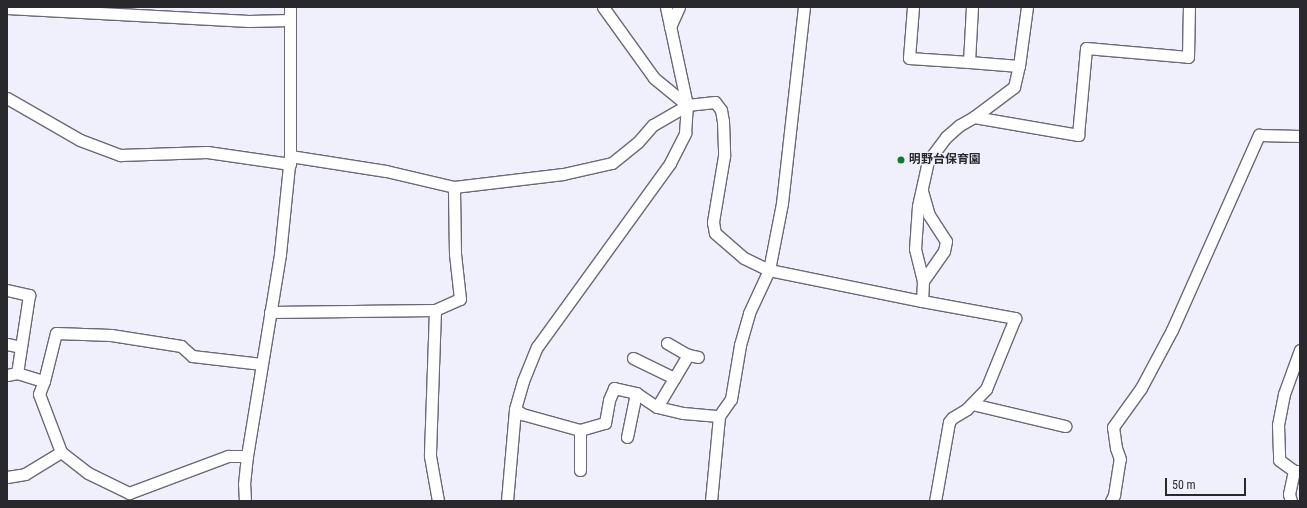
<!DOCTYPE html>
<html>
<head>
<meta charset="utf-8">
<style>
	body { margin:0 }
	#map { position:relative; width:1307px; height:508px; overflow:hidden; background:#f0effc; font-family:"Roboto Condensed","Noto Sans JP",sans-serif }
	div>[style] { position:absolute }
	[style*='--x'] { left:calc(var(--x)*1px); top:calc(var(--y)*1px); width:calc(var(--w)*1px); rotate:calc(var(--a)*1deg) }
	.roads { filter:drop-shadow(1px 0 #6a6975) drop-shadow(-1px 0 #6a6975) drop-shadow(0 1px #6a6975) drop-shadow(0 -1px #6a6975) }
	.minor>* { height:11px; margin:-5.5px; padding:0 5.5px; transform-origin:5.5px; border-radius:5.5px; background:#fff }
	.dots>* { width:11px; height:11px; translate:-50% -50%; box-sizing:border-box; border:2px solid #f0effc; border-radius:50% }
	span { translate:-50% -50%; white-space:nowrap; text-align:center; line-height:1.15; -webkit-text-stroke:3px #f0effc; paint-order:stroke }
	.poi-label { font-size:12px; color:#28282d; font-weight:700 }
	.left { translate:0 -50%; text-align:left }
	.frame { position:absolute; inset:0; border:8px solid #28282d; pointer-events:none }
	.scale { position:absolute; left:1165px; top:478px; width:81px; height:18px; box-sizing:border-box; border:2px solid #28282d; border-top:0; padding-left:5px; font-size:12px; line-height:14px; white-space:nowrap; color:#28282d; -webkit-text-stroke:3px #f0effc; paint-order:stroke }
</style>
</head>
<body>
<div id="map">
	<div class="roads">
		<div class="minor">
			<i style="--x:603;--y:7;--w:87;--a:54.3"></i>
			<i style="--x:654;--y:78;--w:43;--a:39.3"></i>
			<i style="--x:913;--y:7;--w:51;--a:94.5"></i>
			<i style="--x:909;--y:58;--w:60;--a:3.8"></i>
			<i style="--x:969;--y:62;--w:55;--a:-86.9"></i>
			<i style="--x:7;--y:8;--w:242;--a:3.1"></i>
			<i style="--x:249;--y:21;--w:41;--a:-1.4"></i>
			<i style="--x:670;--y:27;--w:22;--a:-66"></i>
			<i style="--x:969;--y:62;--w:50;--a:4.6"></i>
			<i style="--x:7;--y:98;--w:84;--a:29.9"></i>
			<i style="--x:80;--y:140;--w:43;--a:20.6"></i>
			<i style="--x:120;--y:155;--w:87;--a:-2"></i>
			<i style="--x:207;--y:152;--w:84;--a:8.2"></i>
			<i style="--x:974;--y:117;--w:106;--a:9.8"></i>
			<i style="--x:1078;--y:135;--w:87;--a:-84.7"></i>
			<i style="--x:1086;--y:48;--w:102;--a:5"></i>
			<i style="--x:1188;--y:57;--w:50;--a:-88.9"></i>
			<i style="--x:290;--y:156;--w:97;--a:8.9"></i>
			<i style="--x:386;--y:171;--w:70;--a:13.2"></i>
			<i style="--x:454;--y:187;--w:110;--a:-6.8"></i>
			<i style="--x:563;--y:174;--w:50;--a:-12.7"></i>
			<i style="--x:612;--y:163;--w:33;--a:-39"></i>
			<i style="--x:638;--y:142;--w:23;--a:-49"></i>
			<i style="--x:653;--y:125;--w:39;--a:-30"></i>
			<i style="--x:687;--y:105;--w:28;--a:-6"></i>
			<i style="--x:715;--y:102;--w:10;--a:53"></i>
			<i style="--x:721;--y:110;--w:11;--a:80"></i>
			<i style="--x:723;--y:121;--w:35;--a:88"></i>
			<i style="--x:724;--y:156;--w:67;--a:99.5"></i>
			<i style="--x:713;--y:222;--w:11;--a:80"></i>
			<i style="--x:715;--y:233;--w:38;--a:41"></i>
			<i style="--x:744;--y:258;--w:28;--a:26"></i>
			<i style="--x:769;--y:270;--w:156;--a:11.5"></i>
			<i style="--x:922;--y:301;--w:95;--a:10.4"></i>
			<i style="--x:1015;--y:318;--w:77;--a:112.2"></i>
			<i style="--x:986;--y:389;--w:28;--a:134"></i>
			<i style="--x:967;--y:409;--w:17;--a:149"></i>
			<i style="--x:952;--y:418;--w:5;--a:127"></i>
			<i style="--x:949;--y:422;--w:80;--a:100"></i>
			<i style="--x:922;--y:191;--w:25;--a:74"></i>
			<i style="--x:929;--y:215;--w:31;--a:57"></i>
			<i style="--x:946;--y:241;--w:10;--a:101"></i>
			<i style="--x:944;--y:251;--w:37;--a:125"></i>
			<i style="--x:7;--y:290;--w:23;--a:13"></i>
			<i style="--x:29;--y:295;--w:79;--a:98.7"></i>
			<i style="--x:922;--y:301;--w:20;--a:-87"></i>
			<i style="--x:923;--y:281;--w:33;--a:-104"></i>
			<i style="--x:915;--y:249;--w:43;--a:-86"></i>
			<i style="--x:918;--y:206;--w:46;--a:-77.5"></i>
			<i style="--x:928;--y:161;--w:30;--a:-53"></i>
			<i style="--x:946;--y:137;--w:18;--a:-41"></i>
			<i style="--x:960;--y:125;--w:16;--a:-30"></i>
			<i style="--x:974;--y:117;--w:50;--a:-36.9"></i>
			<i style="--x:1014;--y:87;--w:22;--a:-77"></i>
			<i style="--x:1019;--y:66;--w:60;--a:-82.3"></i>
			<i style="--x:435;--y:310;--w:146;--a:92"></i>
			<i style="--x:430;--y:456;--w:46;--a:79.9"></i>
			<i style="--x:270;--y:312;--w:165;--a:-0.7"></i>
			<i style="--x:435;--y:310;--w:27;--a:-24"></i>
			<i style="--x:460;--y:299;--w:45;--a:-96.3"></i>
			<i style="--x:455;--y:254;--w:67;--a:-90.9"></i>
			<i style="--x:667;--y:343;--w:24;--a:30"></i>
			<i style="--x:7;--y:344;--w:14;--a:12"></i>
			<i style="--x:1300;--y:350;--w:47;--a:110"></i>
			<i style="--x:1284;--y:394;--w:32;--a:101"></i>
			<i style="--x:1278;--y:425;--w:35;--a:88"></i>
			<i style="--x:1279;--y:460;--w:19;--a:36"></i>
			<i style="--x:1294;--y:471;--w:6;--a:0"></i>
			<i style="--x:633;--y:358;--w:46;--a:26"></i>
			<i style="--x:7;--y:375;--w:10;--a:-11"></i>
			<i style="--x:17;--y:373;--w:28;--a:17"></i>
			<i style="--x:44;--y:381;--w:49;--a:-76"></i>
			<i style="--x:56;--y:333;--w:55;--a:2.1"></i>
			<i style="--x:111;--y:335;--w:71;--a:8.9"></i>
			<i style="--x:181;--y:346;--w:15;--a:42"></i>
			<i style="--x:192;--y:356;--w:70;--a:6.5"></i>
			<i style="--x:44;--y:381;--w:14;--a:111"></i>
			<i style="--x:39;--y:394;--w:62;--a:69.2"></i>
			<i style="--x:61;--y:452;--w:34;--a:38"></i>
			<i style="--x:88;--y:473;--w:46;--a:26"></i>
			<i style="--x:129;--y:493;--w:106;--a:-20.5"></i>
			<i style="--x:228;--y:456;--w:19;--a:0"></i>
			<i style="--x:972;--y:404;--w:96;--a:13.3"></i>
			<i style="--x:657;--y:407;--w:61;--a:-59.2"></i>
			<i style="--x:688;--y:355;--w:10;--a:11"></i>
			<i style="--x:515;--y:409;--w:9;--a:36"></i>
			<i style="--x:522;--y:414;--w:60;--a:15.4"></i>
			<i style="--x:580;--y:430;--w:26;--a:-16"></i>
			<i style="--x:605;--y:423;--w:23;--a:-80"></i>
			<i style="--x:609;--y:400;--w:13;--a:-67"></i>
			<i style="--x:614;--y:388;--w:23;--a:13"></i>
			<i style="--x:636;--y:393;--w:25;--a:34"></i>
			<i style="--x:657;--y:407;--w:27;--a:13"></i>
			<i style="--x:683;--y:413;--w:36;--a:5"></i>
			<i style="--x:580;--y:430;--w:40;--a:90"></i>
			<i style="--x:627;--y:437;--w:45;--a:-78.4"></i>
			<i style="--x:7;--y:477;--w:18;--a:-9"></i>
			<i style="--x:25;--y:474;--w:42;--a:-31.4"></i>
			<i style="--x:245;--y:501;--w:17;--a:-93"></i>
			<i style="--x:244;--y:484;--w:28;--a:-84"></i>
			<i style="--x:247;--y:456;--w:205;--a:-80.7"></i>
			<i style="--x:280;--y:254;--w:99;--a:-84.2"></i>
			<i style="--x:290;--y:156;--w:149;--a:-90"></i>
			<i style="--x:507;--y:501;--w:92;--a:-85"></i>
			<i style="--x:515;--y:409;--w:29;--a:-74"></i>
			<i style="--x:523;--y:381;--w:37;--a:-68"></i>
			<i style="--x:537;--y:347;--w:227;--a:-54.1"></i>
			<i style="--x:670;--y:163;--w:34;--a:-63"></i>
			<i style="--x:685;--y:133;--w:28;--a:-86"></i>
			<i style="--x:687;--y:105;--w:100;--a:-102.1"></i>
			<i style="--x:711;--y:501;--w:85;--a:-84.6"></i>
			<i style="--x:719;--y:416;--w:21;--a:-55"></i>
			<i style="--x:731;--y:399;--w:55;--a:-80.5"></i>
			<i style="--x:740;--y:345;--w:33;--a:-74"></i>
			<i style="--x:749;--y:313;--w:47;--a:-65.1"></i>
			<i style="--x:769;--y:270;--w:68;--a:-79"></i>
			<i style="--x:782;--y:203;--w:197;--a:-83.6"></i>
			<i style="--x:1111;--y:501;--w:7;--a:-63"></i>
			<i style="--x:1114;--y:495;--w:36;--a:-81"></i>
			<i style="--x:1120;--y:459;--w:12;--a:-110"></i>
			<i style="--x:1116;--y:448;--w:21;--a:-98"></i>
			<i style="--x:1113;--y:427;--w:48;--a:-54.3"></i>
			<i style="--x:1141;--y:388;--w:66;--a:-61.9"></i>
			<i style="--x:1172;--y:330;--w:214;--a:-66"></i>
			<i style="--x:1259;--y:135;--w:41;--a:1.4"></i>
			<i style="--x:1291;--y:501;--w:7;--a:-106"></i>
			<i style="--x:1289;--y:494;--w:24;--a:-78"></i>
		</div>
	</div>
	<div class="dots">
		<i style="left:901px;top:160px;background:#107b2f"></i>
	</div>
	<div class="poi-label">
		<span class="left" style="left:909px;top:160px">明野台保育園</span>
	</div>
	<div class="frame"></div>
	<div class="scale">50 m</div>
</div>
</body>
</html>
